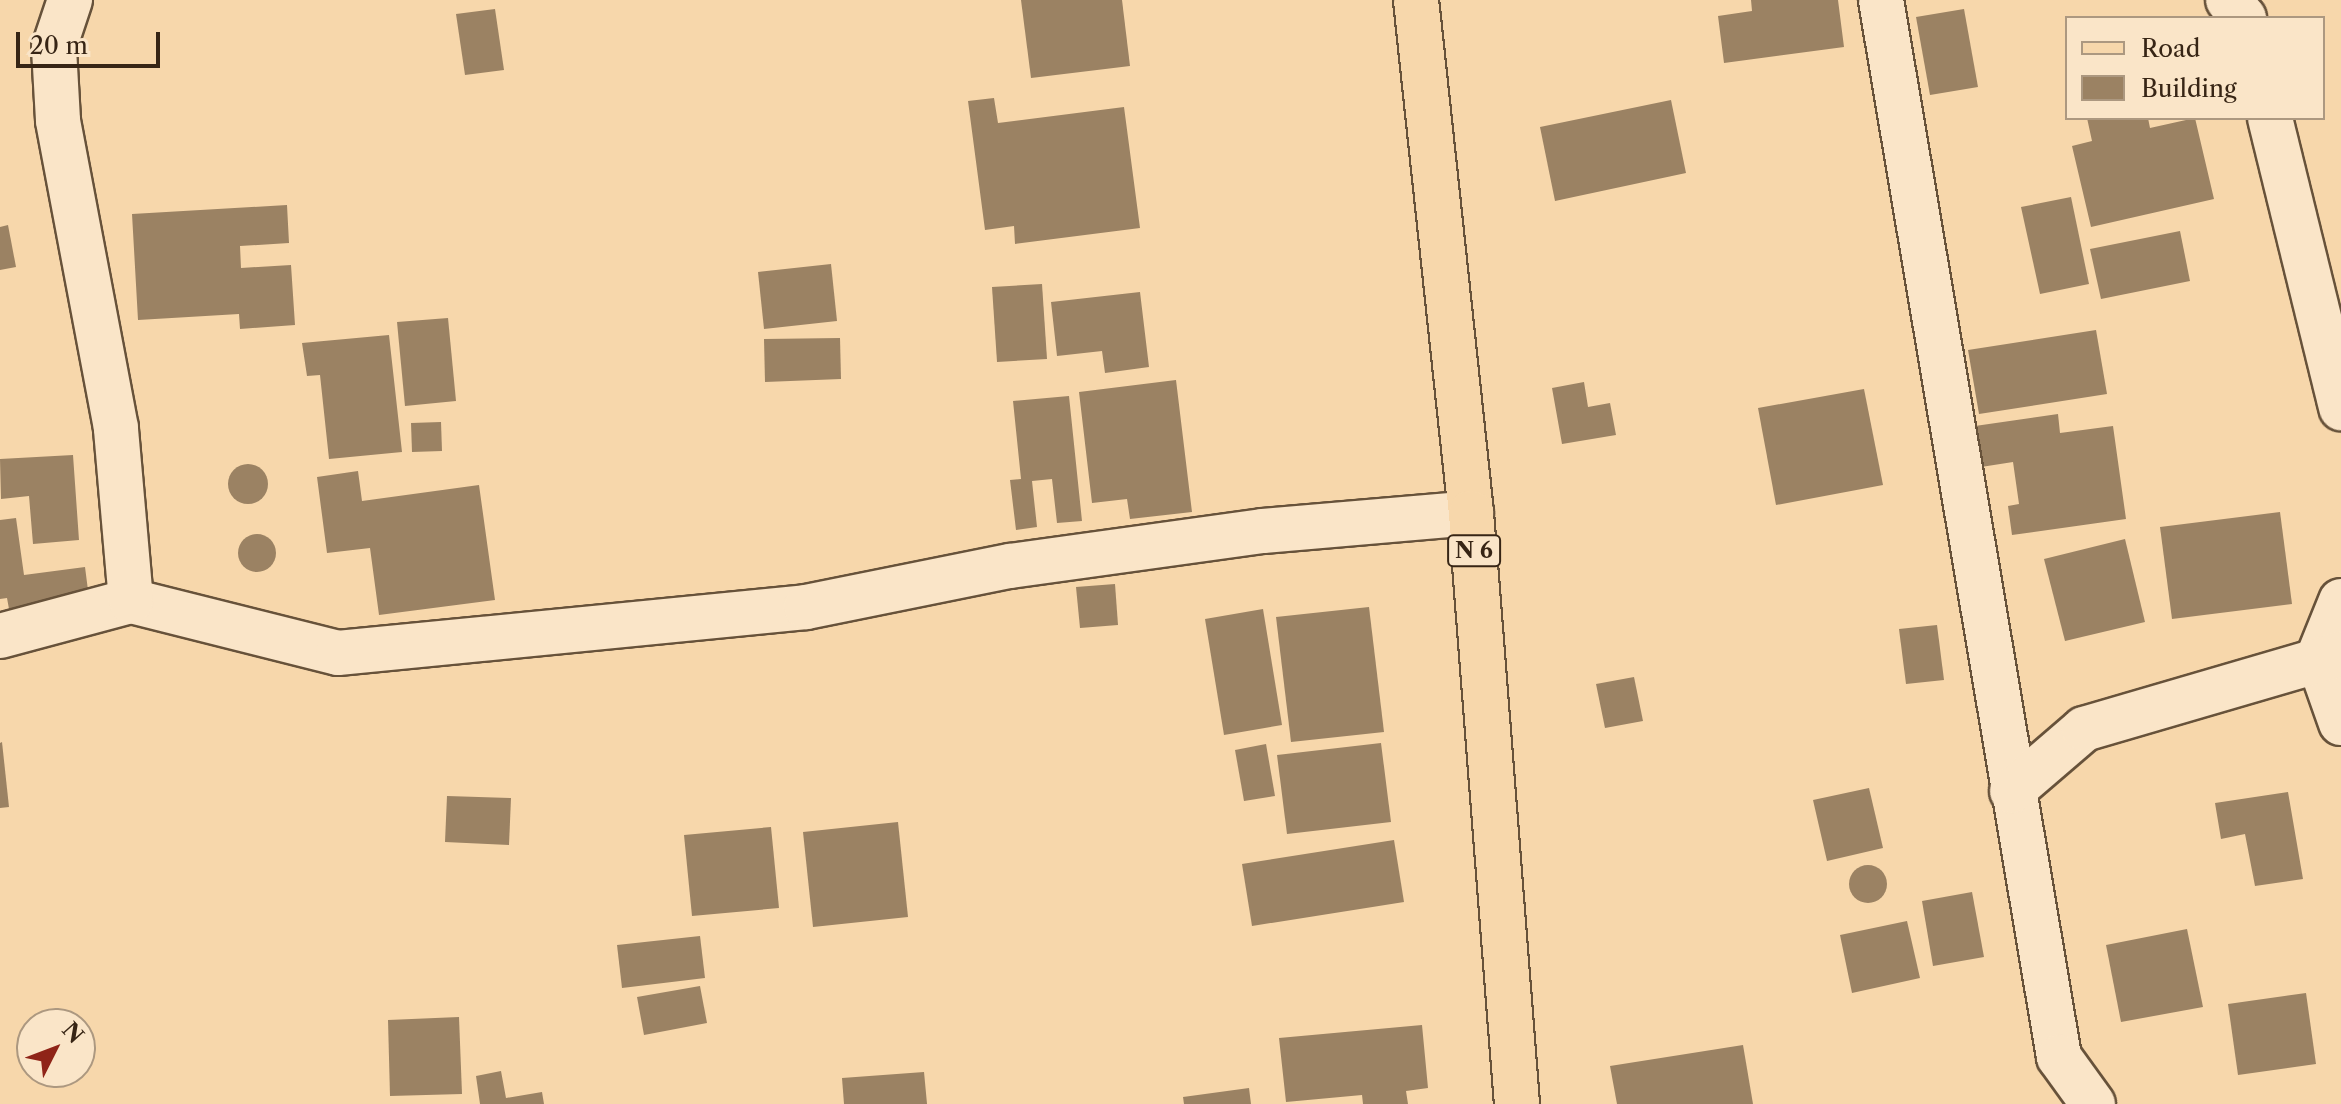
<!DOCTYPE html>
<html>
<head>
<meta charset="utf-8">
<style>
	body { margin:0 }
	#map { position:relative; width:2341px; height:1104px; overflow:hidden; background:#f7d7ab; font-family:"Libre Caslon Text",serif }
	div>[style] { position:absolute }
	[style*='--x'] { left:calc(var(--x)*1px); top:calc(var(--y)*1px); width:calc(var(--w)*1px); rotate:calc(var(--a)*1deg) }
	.building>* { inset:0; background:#9b8263 }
	.round { border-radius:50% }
	.roads { filter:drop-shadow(2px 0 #67523a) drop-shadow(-2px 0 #67523a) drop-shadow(0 2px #67523a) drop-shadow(0 -2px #67523a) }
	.street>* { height:44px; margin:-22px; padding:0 22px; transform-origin:22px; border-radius:22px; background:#fae5c8 }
	.primary>* { height:44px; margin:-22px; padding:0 22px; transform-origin:22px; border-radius:22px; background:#f7d7ab }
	span { translate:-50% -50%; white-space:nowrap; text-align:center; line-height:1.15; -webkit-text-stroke:8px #fae5c8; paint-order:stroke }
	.shield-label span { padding:2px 6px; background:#fae5c8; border:2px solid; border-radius:6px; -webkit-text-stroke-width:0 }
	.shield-label { font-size:22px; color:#372515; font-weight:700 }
	.legend { position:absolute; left:2065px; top:16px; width:260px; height:104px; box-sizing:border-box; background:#fae5c8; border:2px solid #ac9880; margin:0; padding:10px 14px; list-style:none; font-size:24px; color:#372515 }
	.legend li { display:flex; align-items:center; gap:16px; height:40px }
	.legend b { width:40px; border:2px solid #ac9880 }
	.north { position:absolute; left:16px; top:1008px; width:80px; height:80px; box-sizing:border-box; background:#fae5c8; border:2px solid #ac9880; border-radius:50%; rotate:48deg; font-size:22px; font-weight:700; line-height:32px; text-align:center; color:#372515 }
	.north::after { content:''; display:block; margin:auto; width:28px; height:36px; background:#8f2418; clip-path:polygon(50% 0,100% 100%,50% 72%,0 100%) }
	.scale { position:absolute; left:16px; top:32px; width:144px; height:36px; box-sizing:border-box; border:4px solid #372515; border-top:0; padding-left:10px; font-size:24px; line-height:28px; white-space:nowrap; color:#372515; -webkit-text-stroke:6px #fae5c8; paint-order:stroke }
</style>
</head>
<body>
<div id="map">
	<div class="building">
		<i style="clip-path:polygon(1021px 0,1122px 0,1130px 66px,1031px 78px)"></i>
		<i style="clip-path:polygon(1751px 0,1838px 0,1844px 47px,1724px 63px,1718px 16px,1752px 11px)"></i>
		<i style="clip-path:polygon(495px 9px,504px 70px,465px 75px,456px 14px)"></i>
		<i style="clip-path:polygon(1964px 9px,1978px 87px,1930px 95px,1916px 17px)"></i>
		<i style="clip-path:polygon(994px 98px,998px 123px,1124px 107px,1140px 228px,1015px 244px,1014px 226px,985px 230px,968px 101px)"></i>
		<i style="clip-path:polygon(1671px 100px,1686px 173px,1555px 201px,1540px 127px)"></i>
		<i style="clip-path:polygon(2087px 118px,2148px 118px,2150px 128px,2195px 118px,2214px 199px,2091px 227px,2072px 146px,2092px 141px)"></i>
		<i style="clip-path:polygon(2071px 197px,2089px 284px,2040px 294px,2021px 207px)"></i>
		<i style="clip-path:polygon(287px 205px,289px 243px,240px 246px,241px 268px,291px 265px,295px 325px,240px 329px,239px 314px,138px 320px,132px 214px)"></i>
		<i style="clip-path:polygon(8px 225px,16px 267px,0 270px,0 227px)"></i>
		<i style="clip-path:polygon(2180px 231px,2190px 281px,2101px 299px,2090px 249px)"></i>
		<i style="clip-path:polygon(831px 264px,837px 321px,764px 329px,758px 272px)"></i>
		<i style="clip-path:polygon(1042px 284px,1047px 359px,997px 362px,992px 287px)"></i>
		<i style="clip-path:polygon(1140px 292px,1149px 367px,1105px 373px,1102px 351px,1057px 356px,1051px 302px)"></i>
		<i style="clip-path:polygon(448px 318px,456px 401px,405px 406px,397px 322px)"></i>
		<i style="clip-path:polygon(2096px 330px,2107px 394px,1979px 414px,1968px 350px)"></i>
		<i style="clip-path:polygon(389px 335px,402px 452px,329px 459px,320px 375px,307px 376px,302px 343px)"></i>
		<i style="clip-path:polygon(840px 338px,841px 379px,765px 382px,764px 339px)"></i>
		<i style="clip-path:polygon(1176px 380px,1192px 512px,1130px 519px,1127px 499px,1092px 503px,1079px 392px)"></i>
		<i style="clip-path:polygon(1584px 382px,1588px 407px,1610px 403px,1616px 435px,1562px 444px,1552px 388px)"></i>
		<i style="clip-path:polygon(1864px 389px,1883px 485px,1776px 505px,1758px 408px)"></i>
		<i style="clip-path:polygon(1069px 396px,1082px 521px,1057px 523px,1052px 479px,1032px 481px,1037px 527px,1016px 530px,1010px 480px,1021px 479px,1013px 401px)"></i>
		<i style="clip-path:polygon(2058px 414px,2060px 433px,2113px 426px,2126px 519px,2012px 535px,2008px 506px,2019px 504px,2013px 462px,1981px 467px,1975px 426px)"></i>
		<i style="clip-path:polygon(441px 422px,442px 451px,412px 452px,411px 423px)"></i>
		<i style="clip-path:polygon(73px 455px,79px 540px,33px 544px,29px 496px,1px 499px,0 459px)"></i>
		<i class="round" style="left:228px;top:464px;width:40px;height:40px"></i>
		<i style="clip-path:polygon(358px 471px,362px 501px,479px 485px,495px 600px,379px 615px,370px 548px,327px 553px,317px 477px)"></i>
		<i style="clip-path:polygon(2280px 512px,2292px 604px,2172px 619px,2160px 527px)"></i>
		<i style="clip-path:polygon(16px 518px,24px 575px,85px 567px,89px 598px,9px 609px,7px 598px,0 599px,0 520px)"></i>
		<i class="round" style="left:238px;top:534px;width:38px;height:38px"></i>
		<i style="clip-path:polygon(2125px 539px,2145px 622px,2065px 641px,2044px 559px)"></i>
		<i style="clip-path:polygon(1115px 584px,1118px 625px,1080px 628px,1076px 587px)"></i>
		<i style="clip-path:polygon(1369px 607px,1384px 732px,1291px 742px,1276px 617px)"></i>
		<i style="clip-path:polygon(1263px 609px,1282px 725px,1224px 735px,1205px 619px)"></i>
		<i style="clip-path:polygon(1937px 625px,1944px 680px,1906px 684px,1899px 629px)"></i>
		<i style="clip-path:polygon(1634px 677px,1643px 721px,1605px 728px,1596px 684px)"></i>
		<i style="clip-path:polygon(2px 742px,9px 807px,0 808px,0 743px)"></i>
		<i style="clip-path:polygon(1381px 743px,1391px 822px,1287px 834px,1277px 755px)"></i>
		<i style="clip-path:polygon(1266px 744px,1275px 796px,1244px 801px,1235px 750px)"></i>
		<i style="clip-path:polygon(1869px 788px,1883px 848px,1827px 861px,1813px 800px)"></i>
		<i style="clip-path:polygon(2288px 792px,2303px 879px,2255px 886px,2245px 834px,2221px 839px,2215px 803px)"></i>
		<i style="clip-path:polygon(447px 796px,511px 798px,509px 845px,445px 842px)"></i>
		<i style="clip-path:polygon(898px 822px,908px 917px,813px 927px,803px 832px)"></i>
		<i style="clip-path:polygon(771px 827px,779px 908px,692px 916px,684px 835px)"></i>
		<i style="clip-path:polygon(1394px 840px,1404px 902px,1252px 926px,1242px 864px)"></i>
		<i class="round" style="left:1849px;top:865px;width:38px;height:38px"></i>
		<i style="clip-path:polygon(1972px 892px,1984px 957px,1933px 966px,1922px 901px)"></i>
		<i style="clip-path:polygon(1907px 921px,1920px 978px,1852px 993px,1840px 935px)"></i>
		<i style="clip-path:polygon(2187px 929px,2203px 1007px,2121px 1022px,2106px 945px)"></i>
		<i style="clip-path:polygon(700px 936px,705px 978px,622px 988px,617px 945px)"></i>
		<i style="clip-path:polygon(700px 986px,707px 1023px,644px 1035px,637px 997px)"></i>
		<i style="clip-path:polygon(2306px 993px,2316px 1064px,2238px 1075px,2228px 1004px)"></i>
		<i style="clip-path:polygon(459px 1017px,462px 1094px,390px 1096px,388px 1020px)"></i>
		<i style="clip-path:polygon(1422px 1025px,1428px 1088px,1406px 1091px,1408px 1104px,1363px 1104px,1362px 1095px,1286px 1102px,1279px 1038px)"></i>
		<i style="clip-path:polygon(1743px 1045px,1753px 1104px,1617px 1104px,1610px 1066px)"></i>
		<i style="clip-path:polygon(501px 1071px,506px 1098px,542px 1092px,544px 1104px,480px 1104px,476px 1076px)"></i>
		<i style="clip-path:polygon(924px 1072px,927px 1104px,844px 1104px,842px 1078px)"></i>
		<i style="clip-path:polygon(1249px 1088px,1251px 1104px,1184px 1104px,1183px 1097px)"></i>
	</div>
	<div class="roads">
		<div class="street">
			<i style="--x:1881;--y:0;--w:1072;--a:80.44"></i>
			<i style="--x:2059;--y:1057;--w:58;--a:54.1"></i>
			<i style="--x:2228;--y:0;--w:24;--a:48"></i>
			<i style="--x:2270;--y:118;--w:299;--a:76.2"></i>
			<i style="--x:131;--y:601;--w:213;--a:14.1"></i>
			<i style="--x:338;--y:653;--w:470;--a:-5.6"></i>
			<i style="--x:806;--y:607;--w:208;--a:-11.4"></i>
			<i style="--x:1010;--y:566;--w:255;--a:-7.9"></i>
			<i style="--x:1263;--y:531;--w:209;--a:-4.9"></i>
			<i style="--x:2341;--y:601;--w:61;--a:112"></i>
			<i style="--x:2318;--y:658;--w:69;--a:70.5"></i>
			<i style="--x:0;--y:636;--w:136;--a:-15"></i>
			<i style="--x:131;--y:601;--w:174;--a:-95"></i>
			<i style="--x:116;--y:428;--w:313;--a:-100.7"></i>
			<i style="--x:58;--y:120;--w:72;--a:-93.2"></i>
			<i style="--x:54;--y:48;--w:51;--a:-71.6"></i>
			<i style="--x:2012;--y:791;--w:95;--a:-40.7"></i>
			<i style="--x:2084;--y:729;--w:268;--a:-16.3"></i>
		</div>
		<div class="primary">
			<i style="--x:1416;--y:0;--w:516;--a:83.88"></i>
			<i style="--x:1471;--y:513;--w:593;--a:85.55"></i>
		</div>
	</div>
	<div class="shield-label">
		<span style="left:1474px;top:551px">N 6</span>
	</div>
	<ul class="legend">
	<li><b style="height:10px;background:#f7d7ab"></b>Road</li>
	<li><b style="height:22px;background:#9b8263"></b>Building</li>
	</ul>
	<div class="north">N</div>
	<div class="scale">20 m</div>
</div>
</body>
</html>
